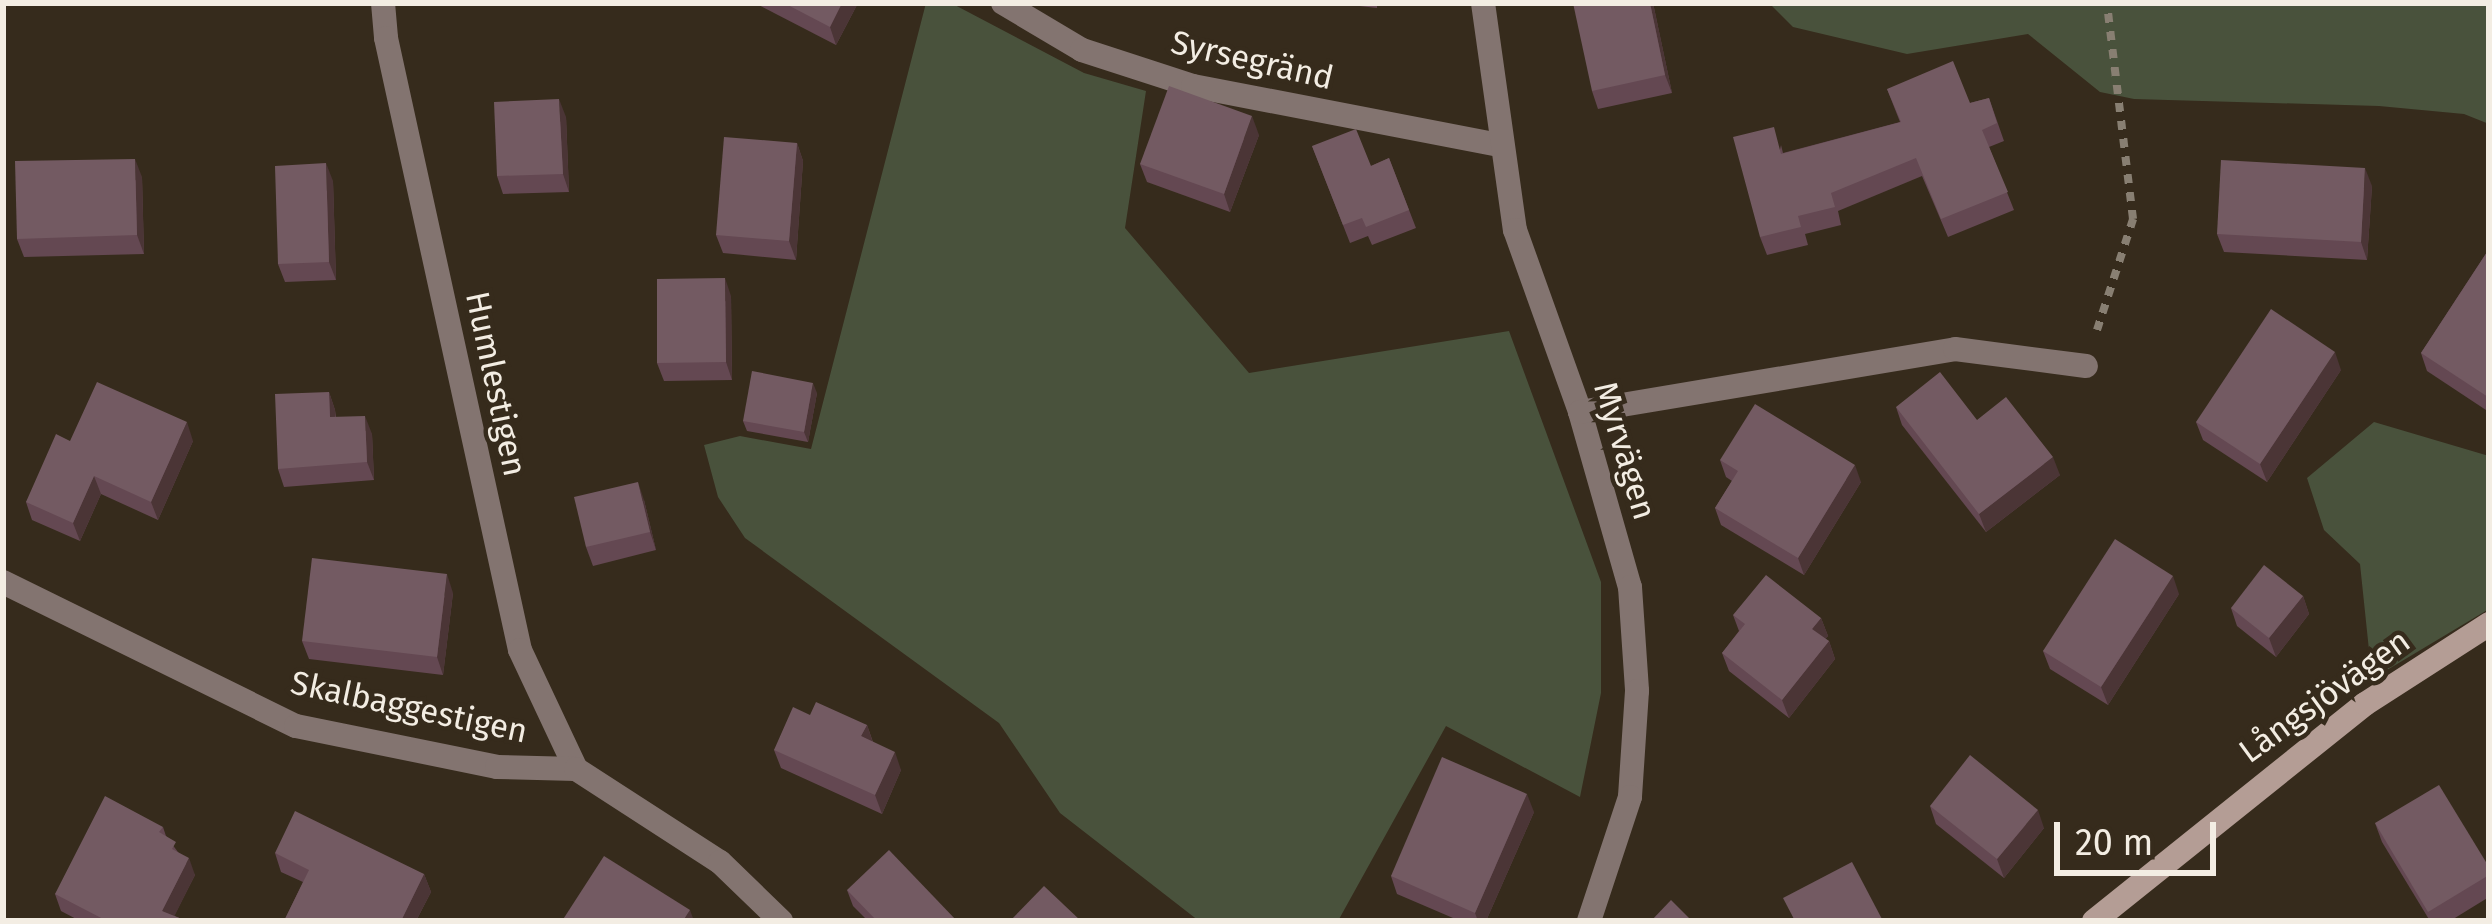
<!DOCTYPE html>
<html>
<head>
<meta charset="utf-8">
<style>
	body { margin:0 }
	#map { position:relative; width:2492px; height:924px; overflow:hidden; background:#362b1c; font-family:"Fira Sans",sans-serif }
	div>[style] { position:absolute }
	[style*='--x'] { left:calc(var(--x)*1px); top:calc(var(--y)*1px); width:calc(var(--w)*1px); rotate:calc(var(--a)*1deg) }
	.green>* { inset:0; background:#49523c }
	.path>* { height:8px; margin-top:-4px; transform-origin:0; background:repeating-linear-gradient(90deg,#887f72 0 9px,transparent 0 18px) }
	.street>* { height:24px; margin:-12px; padding:0 12px; transform-origin:12px; border-radius:12px; background:#837470 }
	.secondary>* { height:24px; margin:-12px; padding:0 12px; transform-origin:12px; border-radius:12px; background:#b49d95 }
	.wall>* { inset:0; background:#644852 }
	.shaded-wall>* { inset:0; background:#4b3536 }
	.building>* { inset:0; background:#735a62 }
	span { translate:-50% -50%; white-space:nowrap; text-align:center; line-height:1.15; -webkit-text-stroke:9px #362b1c; paint-order:stroke }
	.street-label { font-size:33px; color:#f3ede3 }
	.frame { position:absolute; inset:0; border:6px solid #f3ede3; pointer-events:none }
	.scale { position:absolute; left:2054px; top:822px; width:162px; height:54px; box-sizing:border-box; border:6px solid #f3ede3; border-top:0; padding-left:15px; font-size:36px; line-height:42px; white-space:nowrap; color:#f3ede3; -webkit-text-stroke:9px #362b1c; paint-order:stroke }
</style>
</head>
<body>
<div id="map">
	<div class="green">
		<i style="clip-path:polygon(926px 3px,951px 3px,1084px 73px,1146px 91px,1125px 228px,1249px 373px,1509px 331px,1601px 582px,1601px 693px,1580px 797px,1446px 726px,1338px 921px,1199px 921px,1060px 813px,999px 723px,745px 538px,718px 497px,704px 445px,740px 436px,811px 449px)"></i>
		<i style="clip-path:polygon(1769px 3px,2489px 3px,2489px 124px,2464px 114px,2379px 106px,2134px 99px,2100px 92px,2028px 34px,1907px 54px,1793px 27px)"></i>
		<i style="clip-path:polygon(2374px 422px,2489px 456px,2489px 609px,2372px 679px,2360px 564px,2324px 530px,2307px 478px)"></i>
	</div>
	<div class="path">
		<i style="--x:2097;--y:330;--w:117;--a:-72"></i>
		<i style="--x:2133;--y:219;--w:218;--a:-96.9"></i>
	</div>
	<div class="street">
		<i style="--x:383;--y:3;--w:35;--a:85"></i>
		<i style="--x:386;--y:38;--w:626;--a:77.65"></i>
		<i style="--x:520;--y:650;--w:132;--a:64.8"></i>
		<i style="--x:1003;--y:3;--w:92;--a:30.7"></i>
		<i style="--x:1082;--y:50;--w:117;--a:18"></i>
		<i style="--x:1193;--y:86;--w:313;--a:10.9"></i>
		<i style="--x:1483;--y:3;--w:229;--a:82"></i>
		<i style="--x:1515;--y:230;--w:193;--a:70.3"></i>
		<i style="--x:1580;--y:412;--w:182;--a:74.1"></i>
		<i style="--x:1630;--y:587;--w:104;--a:86.1"></i>
		<i style="--x:1637;--y:691;--w:106;--a:93.8"></i>
		<i style="--x:1630;--y:797;--w:131;--a:108.3"></i>
		<i style="--x:1580;--y:412;--w:380;--a:-9.5"></i>
		<i style="--x:1955;--y:349;--w:132;--a:7.4"></i>
		<i style="--x:3;--y:582;--w:326;--a:26.2"></i>
		<i style="--x:296;--y:726;--w:205;--a:11.5"></i>
		<i style="--x:497;--y:767;--w:79;--a:1.5"></i>
		<i style="--x:576;--y:769;--w:171;--a:32.9"></i>
		<i style="--x:720;--y:862;--w:85;--a:44"></i>
	</div>
	<div class="secondary">
		<i style="--x:2094;--y:921;--w:347;--a:-38.7"></i>
		<i style="--x:2365;--y:704;--w:148;--a:-32.8"></i>
	</div>
	<div class="wall">
		<i style="clip-path:polygon(755px 3px,858px 3px,836px 45px)"></i>
		<i style="clip-path:polygon(1333px 3px,1377px 3px,1377px 8px)"></i>
		<i style="clip-path:polygon(1653px 3px,1672px 93px,1598px 109px,1592px 91px)"></i>
		<i style="clip-path:polygon(1887px 89px,1970px 103px,1989px 98px,2004px 141px,1989px 147px,2014px 210px,1948px 237px,1922px 176px,1838px 211px,1841px 225px,1805px 234px,1808px 245px,1767px 255px,1760px 237px,1781px 145px,1783px 153px,1900px 122px)"></i>
		<i style="clip-path:polygon(566px 117px,569px 192px,503px 194px,497px 176px)"></i>
		<i style="clip-path:polygon(1259px 135px,1230px 212px,1147px 182px,1140px 164px)"></i>
		<i style="clip-path:polygon(797px 143px,803px 161px,796px 260px,723px 253px,716px 235px)"></i>
		<i style="clip-path:polygon(1312px 146px,1371px 166px,1389px 158px,1416px 228px,1372px 245px,1368px 236px,1350px 243px)"></i>
		<i style="clip-path:polygon(142px 177px,144px 254px,24px 257px,17px 239px)"></i>
		<i style="clip-path:polygon(333px 181px,336px 280px,285px 282px,278px 264px)"></i>
		<i style="clip-path:polygon(2372px 186px,2367px 260px,2224px 252px,2217px 234px)"></i>
		<i style="clip-path:polygon(2489px 249px,2489px 412px,2427px 371px,2421px 353px)"></i>
		<i style="clip-path:polygon(731px 296px,732px 380px,664px 381px,657px 363px)"></i>
		<i style="clip-path:polygon(2341px 370px,2267px 482px,2203px 440px,2196px 422px)"></i>
		<i style="clip-path:polygon(329px 392px,335px 410px,336px 417px,372px 434px,374px 480px,284px 487px,278px 469px)"></i>
		<i style="clip-path:polygon(817px 393px,808px 442px,747px 431px,743px 421px)"></i>
		<i style="clip-path:polygon(1896px 407px,1977px 420px,2060px 475px,1986px 532px,1902px 425px)"></i>
		<i style="clip-path:polygon(70px 441px,193px 441px,158px 520px,101px 494px,80px 541px,32px 520px,26px 502px)"></i>
		<i style="clip-path:polygon(1720px 460px,1861px 482px,1804px 575px,1721px 525px,1715px 508px,1732px 481px,1726px 477px)"></i>
		<i style="clip-path:polygon(644px 500px,656px 550px,593px 566px,586px 547px)"></i>
		<i style="clip-path:polygon(453px 593px,443px 675px,309px 659px,302px 641px)"></i>
		<i style="clip-path:polygon(2179px 594px,2108px 705px,2050px 669px,2043px 651px)"></i>
		<i style="clip-path:polygon(2303px 596px,2309px 614px,2276px 657px,2237px 626px,2231px 608px)"></i>
		<i style="clip-path:polygon(1733px 615px,1821px 618px,1828px 636px,1825px 639px,1829px 641px,1835px 659px,1789px 718px,1729px 671px,1722px 653px,1739px 631px)"></i>
		<i style="clip-path:polygon(810px 715px,867px 725px,873px 742px,901px 770px,882px 814px,781px 768px,774px 750px)"></i>
		<i style="clip-path:polygon(1930px 806px,2044px 828px,2004px 878px,1936px 824px)"></i>
		<i style="clip-path:polygon(1534px 812px,1486px 921px,1460px 921px,1397px 894px,1391px 876px)"></i>
		<i style="clip-path:polygon(2375px 823px,2489px 867px,2489px 897px,2450px 921px,2430px 921px,2382px 842px)"></i>
		<i style="clip-path:polygon(163px 827px,166px 836px,195px 875px,174px 916px,187px 921px,80px 921px,61px 911px,55px 894px)"></i>
		<i style="clip-path:polygon(275px 853px,424px 874px,431px 892px,416px 921px,284px 921px,303px 882px,281px 872px)"></i>
		<i style="clip-path:polygon(847px 890px,957px 921px,868px 921px,853px 906px)"></i>
	</div>
	<div class="shaded-wall">
		<i style="clip-path:polygon(842px 3px,858px 3px,836px 45px,830px 27px)"></i>
		<i style="clip-path:polygon(1650px 3px,1653px 3px,1672px 93px,1665px 75px)"></i>
		<i style="clip-path:polygon(559px 99px,566px 117px,569px 192px,563px 174px)"></i>
		<i style="clip-path:polygon(1252px 116px,1259px 135px,1230px 212px,1224px 194px)"></i>
		<i style="clip-path:polygon(797px 143px,803px 161px,796px 260px,789px 241px)"></i>
		<i style="clip-path:polygon(135px 159px,142px 177px,144px 254px,137px 235px)"></i>
		<i style="clip-path:polygon(326px 163px,333px 181px,336px 280px,329px 262px)"></i>
		<i style="clip-path:polygon(2365px 168px,2372px 186px,2367px 260px,2361px 242px)"></i>
		<i style="clip-path:polygon(725px 278px,731px 296px,732px 380px,726px 362px)"></i>
		<i style="clip-path:polygon(2335px 352px,2341px 370px,2267px 482px,2260px 464px)"></i>
		<i style="clip-path:polygon(813px 383px,817px 393px,808px 442px,804px 432px)"></i>
		<i style="clip-path:polygon(329px 392px,335px 410px,336px 435px,330px 417px)"></i>
		<i style="clip-path:polygon(365px 416px,372px 434px,374px 480px,367px 462px)"></i>
		<i style="clip-path:polygon(187px 422px,193px 441px,158px 520px,151px 502px)"></i>
		<i style="clip-path:polygon(2053px 457px,2060px 475px,1986px 532px,1979px 514px)"></i>
		<i style="clip-path:polygon(1855px 465px,1861px 482px,1804px 575px,1798px 558px)"></i>
		<i style="clip-path:polygon(94px 476px,101px 494px,80px 541px,73px 523px)"></i>
		<i style="clip-path:polygon(638px 482px,644px 500px,656px 550px,650px 532px)"></i>
		<i style="clip-path:polygon(447px 574px,453px 593px,443px 675px,437px 657px)"></i>
		<i style="clip-path:polygon(2173px 576px,2179px 594px,2108px 705px,2101px 687px)"></i>
		<i style="clip-path:polygon(2303px 596px,2309px 614px,2276px 657px,2269px 638px)"></i>
		<i style="clip-path:polygon(1821px 618px,1828px 636px,1819px 647px,1812px 629px)"></i>
		<i style="clip-path:polygon(1829px 641px,1835px 659px,1789px 718px,1782px 700px)"></i>
		<i style="clip-path:polygon(867px 725px,873px 743px,861px 736px)"></i>
		<i style="clip-path:polygon(895px 752px,901px 770px,882px 814px,875px 795px)"></i>
		<i style="clip-path:polygon(1527px 794px,1534px 812px,1486px 921px,1478px 921px,1475px 913px)"></i>
		<i style="clip-path:polygon(2038px 810px,2044px 828px,2004px 878px,1997px 859px)"></i>
		<i style="clip-path:polygon(189px 858px,195px 875px,172px 921px,162px 911px)"></i>
		<i style="clip-path:polygon(424px 874px,431px 892px,416px 921px,401px 921px)"></i>
		<i style="clip-path:polygon(690px 910px,694px 921px,683px 921px)"></i>
	</div>
	<div class="building">
		<i style="clip-path:polygon(784px 3px,842px 3px,830px 27px)"></i>
		<i style="clip-path:polygon(1573px 3px,1650px 3px,1665px 75px,1592px 91px)"></i>
		<i style="clip-path:polygon(1953px 61px,1970px 103px,1989px 98px,1997px 123px,1982px 130px,2008px 192px,1941px 219px,1916px 158px,1831px 193px,1835px 207px,1798px 216px,1801px 227px,1760px 237px,1733px 137px,1774px 127px,1781px 154px,1901px 122px,1887px 89px)"></i>
		<i style="clip-path:polygon(1169px 86px,1252px 116px,1224px 194px,1140px 164px)"></i>
		<i style="clip-path:polygon(559px 99px,563px 174px,497px 176px,494px 102px)"></i>
		<i style="clip-path:polygon(1356px 129px,1371px 166px,1389px 158px,1409px 210px,1366px 227px,1362px 218px,1343px 225px,1312px 146px)"></i>
		<i style="clip-path:polygon(724px 137px,797px 143px,789px 241px,716px 235px)"></i>
		<i style="clip-path:polygon(135px 159px,137px 235px,17px 239px,15px 161px)"></i>
		<i style="clip-path:polygon(2221px 160px,2365px 168px,2361px 242px,2217px 234px)"></i>
		<i style="clip-path:polygon(326px 163px,329px 262px,278px 264px,275px 166px)"></i>
		<i style="clip-path:polygon(2489px 249px,2489px 396px,2488px 397px,2421px 353px)"></i>
		<i style="clip-path:polygon(725px 278px,726px 362px,657px 363px,657px 279px)"></i>
		<i style="clip-path:polygon(2271px 309px,2335px 352px,2260px 464px,2196px 422px)"></i>
		<i style="clip-path:polygon(752px 371px,813px 383px,804px 432px,743px 421px)"></i>
		<i style="clip-path:polygon(1940px 372px,1977px 420px,2006px 397px,2053px 457px,1979px 514px,1896px 407px)"></i>
		<i style="clip-path:polygon(97px 382px,187px 422px,151px 502px,94px 476px,73px 523px,26px 502px,56px 434px,70px 441px)"></i>
		<i style="clip-path:polygon(329px 392px,330px 417px,365px 416px,367px 462px,278px 469px,275px 394px)"></i>
		<i style="clip-path:polygon(1755px 404px,1855px 465px,1798px 558px,1715px 508px,1738px 471px,1720px 460px)"></i>
		<i style="clip-path:polygon(638px 482px,650px 532px,586px 547px,574px 497px)"></i>
		<i style="clip-path:polygon(2115px 539px,2173px 576px,2101px 687px,2043px 651px)"></i>
		<i style="clip-path:polygon(312px 558px,447px 574px,437px 657px,302px 641px)"></i>
		<i style="clip-path:polygon(2264px 565px,2303px 596px,2269px 638px,2231px 608px)"></i>
		<i style="clip-path:polygon(1766px 575px,1821px 618px,1812px 629px,1829px 641px,1782px 700px,1722px 653px,1745px 624px,1733px 615px)"></i>
		<i style="clip-path:polygon(816px 702px,867px 725px,861px 736px,895px 752px,875px 795px,774px 750px,793px 707px,810px 715px)"></i>
		<i style="clip-path:polygon(1970px 755px,2038px 810px,1997px 859px,1930px 806px)"></i>
		<i style="clip-path:polygon(1442px 757px,1527px 794px,1475px 913px,1391px 876px)"></i>
		<i style="clip-path:polygon(2439px 785px,2489px 867px,2489px 875px,2428px 912px,2375px 823px)"></i>
		<i style="clip-path:polygon(105px 796px,163px 827px,159px 832px,176px 842px,172px 849px,189px 858px,162px 911px,187px 921px,107px 921px,55px 894px)"></i>
		<i style="clip-path:polygon(295px 811px,424px 874px,401px 921px,284px 921px,309px 870px,275px 853px)"></i>
		<i style="clip-path:polygon(889px 850px,957px 921px,877px 921px,847px 890px)"></i>
		<i style="clip-path:polygon(604px 856px,690px 910px,683px 921px,562px 921px)"></i>
		<i style="clip-path:polygon(1852px 862px,1883px 921px,1795px 921px,1783px 898px)"></i>
		<i style="clip-path:polygon(1044px 886px,1081px 921px,1010px 921px)"></i>
		<i style="clip-path:polygon(1671px 900px,1692px 921px,1651px 921px)"></i>
	</div>
	<div class="street-label">
		<span style="left:1252px;top:61px;rotate:13deg">Syrsegränd</span>
		<span style="left:495px;top:384px;rotate:78deg">Humlestigen</span>
		<span style="left:1624px;top:451px;rotate:73deg">Myrvägen</span>
		<span style="left:2325px;top:697px;rotate:-36deg">Långsjövägen</span>
		<span style="left:409px;top:708px;rotate:12deg">Skalbaggestigen</span>
	</div>
	<div class="frame"></div>
	<div class="scale">20 m</div>
</div>
</body>
</html>
